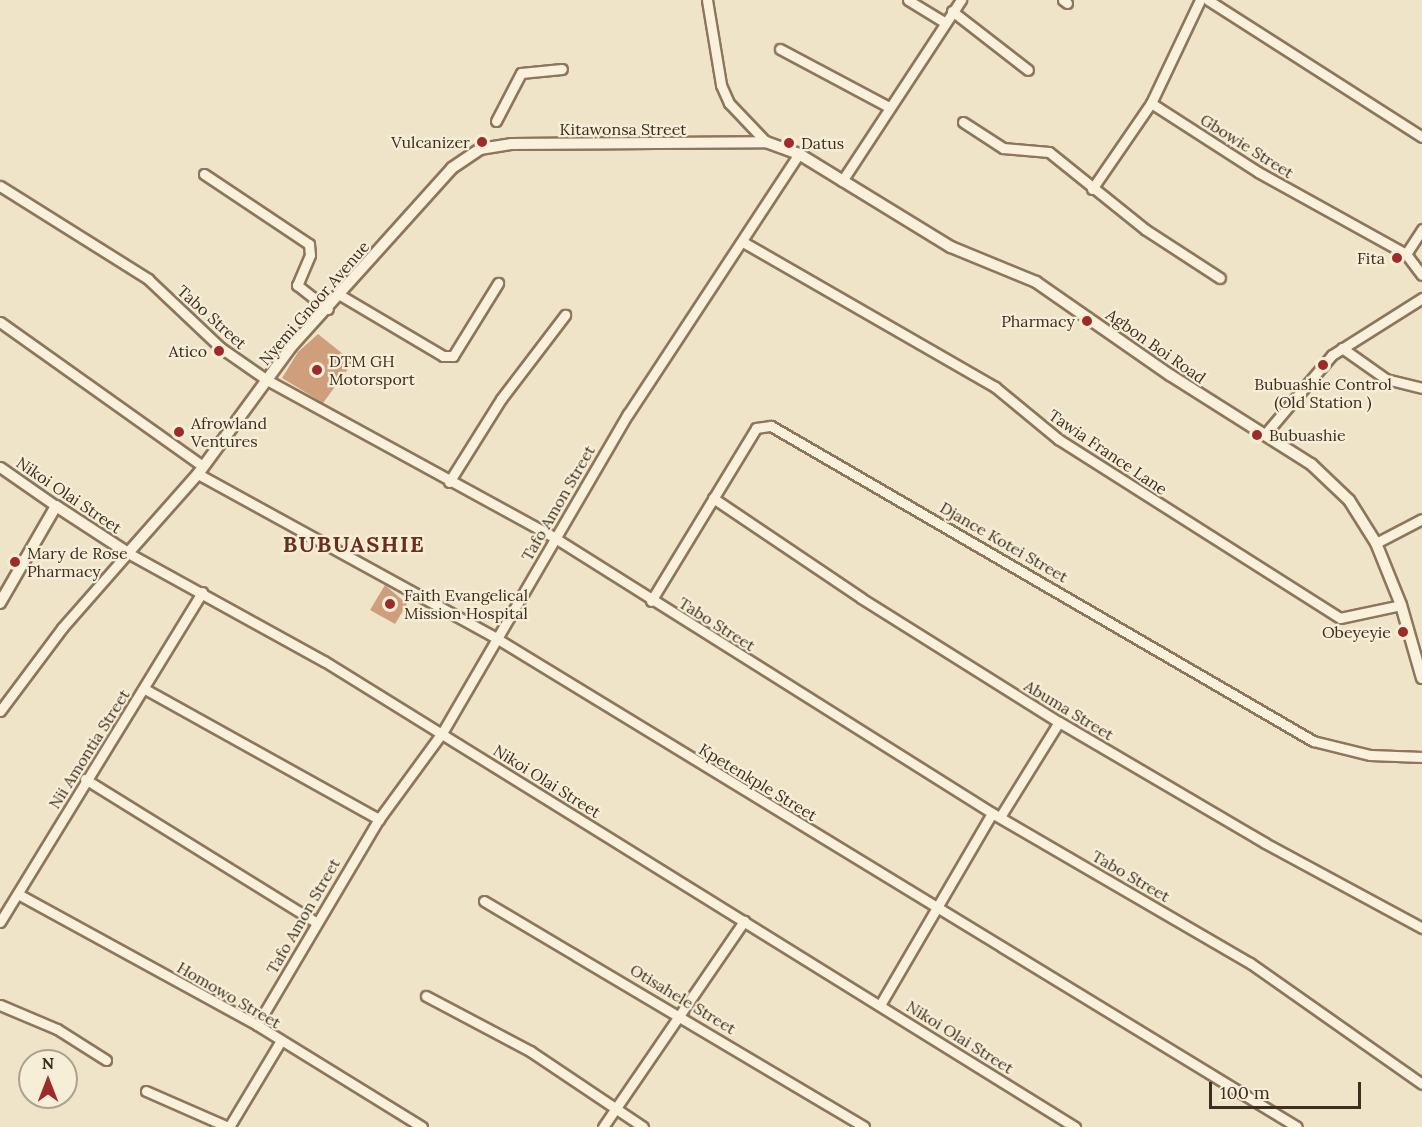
<!DOCTYPE html>
<html>
<head>
<meta charset="utf-8">
<style>
	body { margin:0 }
	#map { position:relative; width:1422px; height:1127px; overflow:hidden; background:#f0e4c8; font-family:Lora,serif }
	div>[style] { position:absolute }
	[style*='--x'] { left:calc(var(--x)*1px); top:calc(var(--y)*1px); width:calc(var(--w)*1px); rotate:calc(var(--a)*1deg) }
	.building>* { inset:0; background:#cf9f7d }
	.roads { filter:drop-shadow(2px 0 #8d765c) drop-shadow(-2px 0 #8d765c) drop-shadow(0 2px #8d765c) drop-shadow(0 -2px #8d765c) }
	.minor>* { height:9px; margin:-4.5px; padding:0 4.5px; transform-origin:4.5px; border-radius:4.5px; background:#faf1dc }
	.tertiary>* { height:10px; margin:-5px; padding:0 5px; transform-origin:5px; border-radius:5px; background:#faf1dc }
	.dots>* { width:16px; height:16px; translate:-50% -50%; box-sizing:border-box; border:3px solid #f7eed8; border-radius:50% }
	span { translate:-50% -50%; white-space:nowrap; text-align:center; line-height:1.15; -webkit-text-stroke:4.5px #f7eed8; paint-order:stroke }
	.street-label { font-size:16px; color:#3d2e20 }
	.poi-label { font-size:16px; color:#3d2e20 }
	.right { translate:-100% -50%; text-align:right }
	.left { translate:0 -50%; text-align:left }
	.district-label { font-size:22px; color:#6b2e1e; font-weight:700; letter-spacing:1.5px }
	.north { position:absolute; left:18px; top:1049px; width:60px; height:60px; box-sizing:border-box; background:#f7eed8; border:2px solid #ada18e; border-radius:50%; rotate:0deg; font-size:16px; font-weight:700; line-height:24px; text-align:center; color:#3d2e20 }
	.north::after { content:''; display:block; margin:auto; width:21px; height:27px; background:#9e2a2b; clip-path:polygon(50% 0,100% 100%,50% 72%,0 100%) }
	.scale { position:absolute; left:1209px; top:1082px; width:152px; height:27px; box-sizing:border-box; border:3px solid #3d2e20; border-top:0; padding-left:8px; font-size:18px; line-height:21px; white-space:nowrap; color:#3d2e20; -webkit-text-stroke:4px #f7eed8; paint-order:stroke }
</style>
</head>
<body>
<div id="map">
	<div class="building">
		<i style="clip-path:polygon(318px 334px,353px 362px,323px 403px,282px 378px,298px 352px)"></i>
		<i style="clip-path:polygon(385px 585px,407px 604px,395px 624px,370px 610px)"></i>
	</div>
	<div class="roads">
		<div class="minor">
			<i style="--x:707;--y:0;--w:86;--a:80.6"></i>
			<i style="--x:721;--y:85;--w:20;--a:66"></i>
			<i style="--x:729;--y:103;--w:54;--a:46.5"></i>
			<i style="--x:908;--y:0;--w:42;--a:31.4"></i>
			<i style="--x:1063;--y:0;--w:5;--a:37"></i>
			<i style="--x:1200;--y:0;--w:114;--a:115.4"></i>
			<i style="--x:1151;--y:103;--w:127;--a:32.8"></i>
			<i style="--x:1258;--y:172;--w:169;--a:29"></i>
			<i style="--x:1406;--y:254;--w:26;--a:53"></i>
			<i style="--x:1208;--y:0;--w:254;--a:32.6"></i>
			<i style="--x:952;--y:11;--w:96;--a:37.8"></i>
			<i style="--x:780;--y:49;--w:121;--a:28"></i>
			<i style="--x:496;--y:121;--w:54;--a:-62.5"></i>
			<i style="--x:521;--y:73;--w:41;--a:-5.6"></i>
			<i style="--x:963;--y:122;--w:48;--a:33"></i>
			<i style="--x:1003;--y:148;--w:46;--a:5"></i>
			<i style="--x:1049;--y:152;--w:124;--a:38.8"></i>
			<i style="--x:1146;--y:230;--w:88;--a:33"></i>
			<i style="--x:204;--y:174;--w:126;--a:33.7"></i>
			<i style="--x:309;--y:244;--w:11;--a:85"></i>
			<i style="--x:310;--y:255;--w:33;--a:113"></i>
			<i style="--x:297;--y:285;--w:39;--a:38"></i>
			<i style="--x:842;--y:181;--w:217;--a:-56.7"></i>
			<i style="--x:0;--y:186;--w:175;--a:32.1"></i>
			<i style="--x:148;--y:279;--w:100;--a:43.4"></i>
			<i style="--x:221;--y:348;--w:56;--a:34.8"></i>
			<i style="--x:267;--y:380;--w:328;--a:28.7"></i>
			<i style="--x:555;--y:538;--w:516;--a:32.18"></i>
			<i style="--x:992;--y:813;--w:298;--a:30.2"></i>
			<i style="--x:1250;--y:963;--w:210;--a:35.1"></i>
			<i style="--x:1092;--y:189;--w:104;--a:-55.5"></i>
			<i style="--x:743;--y:242;--w:291;--a:29.9"></i>
			<i style="--x:995;--y:387;--w:82;--a:39.5"></i>
			<i style="--x:1058;--y:439;--w:334;--a:32.4"></i>
			<i style="--x:1340;--y:618;--w:62;--a:-12"></i>
			<i style="--x:1406;--y:254;--w:30;--a:-57"></i>
			<i style="--x:340;--y:295;--w:120;--a:30.6"></i>
			<i style="--x:443;--y:356;--w:10;--a:0"></i>
			<i style="--x:453;--y:356;--w:86;--a:-58.3"></i>
			<i style="--x:0;--y:322;--w:249;--a:35.4"></i>
			<i style="--x:1342;--y:348;--w:54;--a:35.2"></i>
			<i style="--x:1386;--y:379;--w:37;--a:14"></i>
			<i style="--x:1266;--y:433;--w:102;--a:-49.8"></i>
			<i style="--x:1332;--y:355;--w:107;--a:-32.3"></i>
			<i style="--x:0;--y:467;--w:68;--a:34.9"></i>
			<i style="--x:198;--y:474;--w:340;--a:28.8"></i>
			<i style="--x:496;--y:638;--w:938;--a:31.4"></i>
			<i style="--x:449;--y:482;--w:98;--a:-57.9"></i>
			<i style="--x:501;--y:399;--w:106;--a:-52.7"></i>
			<i style="--x:713;--y:498;--w:179;--a:34"></i>
			<i style="--x:861;--y:598;--w:234;--a:32.1"></i>
			<i style="--x:1059;--y:722;--w:239;--a:30.4"></i>
			<i style="--x:1265;--y:843;--w:179;--a:28.4"></i>
			<i style="--x:1376;--y:543;--w:52;--a:-27.6"></i>
			<i style="--x:651;--y:601;--w:202;--a:-58.7"></i>
			<i style="--x:756;--y:428;--w:15;--a:-8"></i>
			<i style="--x:771;--y:426;--w:627;--a:30.16"></i>
			<i style="--x:1313;--y:741;--w:59;--a:13.8"></i>
			<i style="--x:1370;--y:755;--w:52;--a:2.2"></i>
			<i style="--x:145;--y:689;--w:268;--a:29.1"></i>
			<i style="--x:0;--y:711;--w:104;--a:-53.2"></i>
			<i style="--x:62;--y:628;--w:100;--a:-48.7"></i>
			<i style="--x:128;--y:553;--w:224;--a:28.9"></i>
			<i style="--x:324;--y:661;--w:884;--a:31.82"></i>
			<i style="--x:85;--y:779;--w:269;--a:31.8"></i>
			<i style="--x:1000;--y:817;--w:112;--a:-58.2"></i>
			<i style="--x:18;--y:894;--w:273;--a:28.7"></i>
			<i style="--x:257;--y:1025;--w:194;--a:31.7"></i>
			<i style="--x:484;--y:901;--w:442;--a:30.7"></i>
			<i style="--x:0;--y:922;--w:387;--a:-58.5"></i>
			<i style="--x:426;--y:996;--w:118;--a:27.9"></i>
			<i style="--x:530;--y:1051;--w:136;--a:33.9"></i>
			<i style="--x:0;--y:1005;--w:62;--a:22.8"></i>
			<i style="--x:57;--y:1029;--w:58;--a:32.3"></i>
			<i style="--x:880;--y:1005;--w:222;--a:-59.7"></i>
			<i style="--x:257;--y:1025;--w:239;--a:-59.4"></i>
			<i style="--x:379;--y:819;--w:107;--a:-53.8"></i>
			<i style="--x:442;--y:733;--w:369;--a:-59.8"></i>
			<i style="--x:628;--y:414;--w:311;--a:-56.7"></i>
			<i style="--x:146;--y:1091;--w:90;--a:23.7"></i>
			<i style="--x:229;--y:1127;--w:99;--a:-59"></i>
			<i style="--x:603;--y:1127;--w:250;--a:-55.6"></i>
		</div>
		<div class="tertiary">
			<i style="--x:0;--y:603;--w:112;--a:-60"></i>
			<i style="--x:56;--y:506;--w:86;--a:33.1"></i>
			<i style="--x:128;--y:553;--w:106;--a:-48.5"></i>
			<i style="--x:198;--y:474;--w:157;--a:-53.8"></i>
			<i style="--x:291;--y:347;--w:241;--a:-48"></i>
			<i style="--x:452;--y:168;--w:34;--a:-34"></i>
			<i style="--x:480;--y:149;--w:31;--a:-9"></i>
			<i style="--x:511;--y:144;--w:255;--a:-0.4"></i>
			<i style="--x:766;--y:142;--w:35;--a:20"></i>
			<i style="--x:799;--y:154;--w:178;--a:31.5"></i>
			<i style="--x:951;--y:247;--w:92;--a:22.4"></i>
			<i style="--x:1036;--y:282;--w:163;--a:34.8"></i>
			<i style="--x:1170;--y:375;--w:167;--a:32.3"></i>
			<i style="--x:1311;--y:464;--w:52;--a:43.5"></i>
			<i style="--x:1349;--y:500;--w:51;--a:57.9"></i>
			<i style="--x:1376;--y:543;--w:67;--a:68"></i>
			<i style="--x:1401;--y:605;--w:76;--a:74"></i>
		</div>
	</div>
	<div class="dots">
		<i style="left:482px;top:142px;background:#9e2a2b"></i>
		<i style="left:789px;top:143px;background:#9e2a2b"></i>
		<i style="left:1397px;top:258px;background:#9e2a2b"></i>
		<i style="left:1087px;top:321px;background:#9e2a2b"></i>
		<i style="left:219px;top:351px;background:#9e2a2b"></i>
		<i style="left:1323px;top:365px;background:#9e2a2b"></i>
		<i style="left:317px;top:370px;background:#9e2a2b"></i>
		<i style="left:179px;top:432px;background:#9e2a2b"></i>
		<i style="left:1257px;top:435px;background:#9e2a2b"></i>
		<i style="left:15px;top:562px;background:#9e2a2b"></i>
		<i style="left:390px;top:604px;background:#9e2a2b"></i>
		<i style="left:1403px;top:632px;background:#9e2a2b"></i>
	</div>
	<div class="street-label">
		<span style="left:623px;top:129px">Kitawonsa Street</span>
		<span style="left:1247px;top:146px;rotate:32deg">Gbowie Street</span>
		<span style="left:314px;top:303px;rotate:-49deg">Nyemi Gnoor Avenue</span>
		<span style="left:212px;top:317px;rotate:42deg">Tabo Street</span>
		<span style="left:1156px;top:346px;rotate:35deg">Agbon Boi Road</span>
		<span style="left:1108px;top:452px;rotate:34deg">Tawia France Lane</span>
		<span style="left:69px;top:495px;rotate:34deg">Nikoi Olai Street</span>
		<span style="left:558px;top:503px;rotate:-60deg">Tafo Amon Street</span>
		<span style="left:1004px;top:542px;rotate:30deg">Djance Kotei Street</span>
		<span style="left:717px;top:624px;rotate:32deg">Tabo Street</span>
		<span style="left:1069px;top:710px;rotate:31deg">Abuma Street</span>
		<span style="left:89px;top:749px;rotate:-58deg">Nii Amontia Street</span>
		<span style="left:547px;top:781px;rotate:32deg">Nikoi Olai Street</span>
		<span style="left:758px;top:782px;rotate:31deg">Kpetenkple Street</span>
		<span style="left:1131px;top:876px;rotate:30deg">Tabo Street</span>
		<span style="left:303px;top:916px;rotate:-60deg">Tafo Amon Street</span>
		<span style="left:229px;top:995px;rotate:30deg">Homowo Street</span>
		<span style="left:683px;top:999px;rotate:31deg">Otisahele Street</span>
		<span style="left:960px;top:1037px;rotate:32deg">Nikoi Olai Street</span>
	</div>
	<div class="poi-label">
		<span class="right" style="left:470px;top:142px">Vulcanizer</span>
		<span class="left" style="left:801px;top:143px">Datus</span>
		<span class="right" style="left:1385px;top:258px">Fita</span>
		<span class="right" style="left:1075px;top:321px">Pharmacy</span>
		<span class="right" style="left:207px;top:351px">Atico</span>
		<span class="left" style="left:329px;top:370px">DTM GH<br>Motorsport</span>
		<span style="left:1323px;top:393px">Bubuashie Control<br>(Old Station )</span>
		<span class="left" style="left:191px;top:432px">Afrowland<br>Ventures</span>
		<span class="left" style="left:1269px;top:435px">Bubuashie</span>
		<span class="left" style="left:27px;top:562px">Mary de Rose<br>Pharmacy</span>
		<span class="left" style="left:404px;top:604px">Faith Evangelical<br>Mission Hospital</span>
		<span class="right" style="left:1391px;top:632px">Obeyeyie</span>
	</div>
	<div class="district-label">
		<span style="left:354px;top:545px">BUBUASHIE</span>
	</div>
	<div class="north">N</div>
	<div class="scale">100 m</div>
</div>
</body>
</html>
